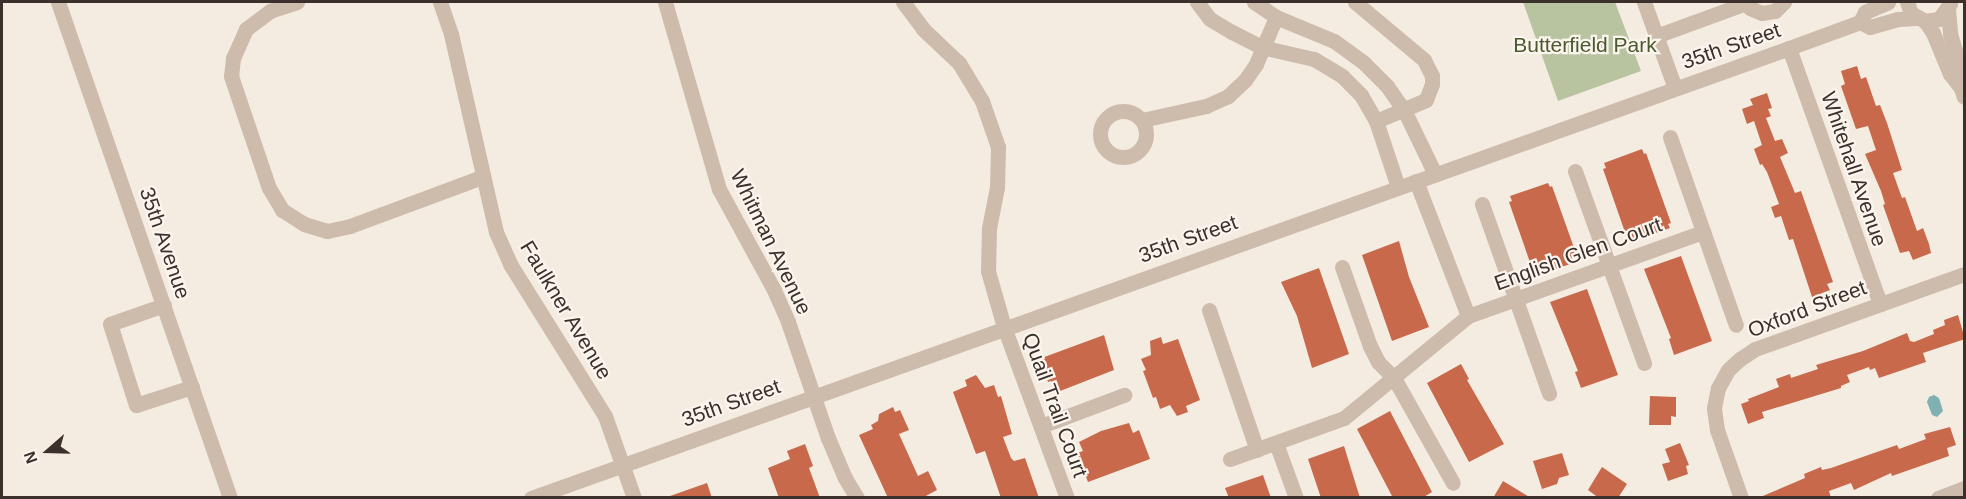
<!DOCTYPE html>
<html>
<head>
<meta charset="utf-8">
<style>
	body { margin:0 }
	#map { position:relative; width:1966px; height:499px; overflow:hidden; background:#f4ebe1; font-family:Helvetica,sans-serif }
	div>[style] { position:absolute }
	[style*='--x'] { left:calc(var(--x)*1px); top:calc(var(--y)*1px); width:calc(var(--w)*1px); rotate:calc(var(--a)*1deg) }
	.green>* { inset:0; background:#b8c4a0 }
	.water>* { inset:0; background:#7fb0b2 }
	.building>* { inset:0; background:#c8694b }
	.minor>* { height:15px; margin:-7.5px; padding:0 7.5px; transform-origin:7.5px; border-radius:7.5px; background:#cdbbac }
	.minor>.ring { margin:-7.5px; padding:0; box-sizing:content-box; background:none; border:15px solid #cdbbac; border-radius:50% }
	span { translate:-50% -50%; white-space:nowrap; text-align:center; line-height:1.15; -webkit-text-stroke:4.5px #fbf5ee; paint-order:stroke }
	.park-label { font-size:21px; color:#4a5a2e }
	.street-label { font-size:21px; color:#3b302b }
	.frame { position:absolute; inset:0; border:3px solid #3b302b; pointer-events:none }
	.north { position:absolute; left:18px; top:421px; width:60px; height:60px; -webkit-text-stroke:4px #fbf5ee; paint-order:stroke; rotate:250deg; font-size:16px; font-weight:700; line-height:24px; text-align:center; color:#3b302b }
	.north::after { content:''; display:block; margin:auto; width:21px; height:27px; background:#3b302b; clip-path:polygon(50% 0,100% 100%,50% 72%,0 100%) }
</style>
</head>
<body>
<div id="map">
	<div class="green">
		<i style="clip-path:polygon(1523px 2px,1615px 2px,1641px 71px,1558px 101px)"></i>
	</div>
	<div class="water">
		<i style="clip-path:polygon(1934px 395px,1939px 398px,1943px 411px,1937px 417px,1932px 415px,1927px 402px,1929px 397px)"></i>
	</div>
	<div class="building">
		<i style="clip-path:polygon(1857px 66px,1861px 79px,1866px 77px,1876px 106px,1880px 105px,1887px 123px,1902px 170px,1893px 173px,1902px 198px,1905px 197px,1917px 231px,1923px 228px,1929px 244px,1931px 253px,1913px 260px,1909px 251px,1900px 253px,1883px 205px,1885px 204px,1881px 191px,1865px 154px,1876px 150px,1868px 126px,1856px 129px,1841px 86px,1845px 84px,1841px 71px)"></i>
		<i style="clip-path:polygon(1767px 93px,1772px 108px,1768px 109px,1771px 116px,1766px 118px,1775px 141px,1782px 139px,1788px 153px,1780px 157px,1795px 193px,1801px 191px,1833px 282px,1827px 284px,1830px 290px,1812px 297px,1793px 239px,1789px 240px,1781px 216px,1775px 218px,1771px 207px,1779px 204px,1767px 172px,1762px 164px,1760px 165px,1754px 149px,1762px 145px,1754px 121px,1747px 124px,1742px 109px,1753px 105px,1750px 99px)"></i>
		<i style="clip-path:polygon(1642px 149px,1644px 154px,1646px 153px,1671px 223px,1668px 224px,1670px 228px,1632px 241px,1630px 237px,1627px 238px,1603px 169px,1606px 168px,1604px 163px)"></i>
		<i style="clip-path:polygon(1548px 183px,1550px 187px,1552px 186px,1577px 256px,1574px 257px,1576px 262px,1538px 275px,1536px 270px,1533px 271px,1509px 202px,1512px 201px,1510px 196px)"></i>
		<i style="clip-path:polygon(1399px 241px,1409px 277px,1429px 327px,1392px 341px,1362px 255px)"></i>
		<i style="clip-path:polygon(1681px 256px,1712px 341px,1674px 355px,1669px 339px,1671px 338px,1644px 269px)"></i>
		<i style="clip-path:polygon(1319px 268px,1349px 354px,1312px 368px,1297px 316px,1281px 282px)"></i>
		<i style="clip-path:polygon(1587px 289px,1618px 375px,1581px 388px,1575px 372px,1578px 371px,1550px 302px)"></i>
		<i style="clip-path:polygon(1958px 315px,1965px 339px,1923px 353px,1926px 362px,1879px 378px,1875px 368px,1870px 370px,1869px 367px,1847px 375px,1850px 382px,1841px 386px,1841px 388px,1762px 412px,1764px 418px,1748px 424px,1741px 404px,1749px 401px,1748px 399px,1779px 387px,1776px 379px,1790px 374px,1791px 378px,1818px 369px,1816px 365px,1863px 351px,1907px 333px,1910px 341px,1914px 342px,1934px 334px,1933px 330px,1945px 325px,1944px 320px)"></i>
		<i style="clip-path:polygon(1104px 335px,1114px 370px,1055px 393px,1051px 381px,1048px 382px,1039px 359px)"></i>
		<i style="clip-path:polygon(1161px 337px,1163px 344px,1178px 339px,1200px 400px,1186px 406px,1188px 412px,1177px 416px,1170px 405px,1160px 409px,1156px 397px,1153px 398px,1143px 371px,1146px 370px,1141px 359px,1151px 355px,1150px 341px)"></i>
		<i style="clip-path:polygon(1461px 364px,1469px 379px,1467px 380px,1504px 444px,1469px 462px,1427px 383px)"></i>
		<i style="clip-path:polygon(976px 375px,985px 388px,994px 385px,998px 397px,1001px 396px,1012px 434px,1003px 437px,1011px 458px,1014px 461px,1025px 458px,1039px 498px,1001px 498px,985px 451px,976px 454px,953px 392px,967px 386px,965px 380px)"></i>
		<i style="clip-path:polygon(1650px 396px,1676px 397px,1676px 417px,1671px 416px,1671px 425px,1649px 425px)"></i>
		<i style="clip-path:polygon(893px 407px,895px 412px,900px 410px,909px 430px,899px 434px,918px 476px,928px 471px,937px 490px,922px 498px,888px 498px,859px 435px,873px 429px,871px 425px,878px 421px,879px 414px)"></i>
		<i style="clip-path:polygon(1390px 411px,1432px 492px,1422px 498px,1393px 498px,1357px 429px)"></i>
		<i style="clip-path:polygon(1129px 423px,1133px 433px,1139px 430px,1150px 459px,1088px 482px,1077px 453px,1083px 451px,1079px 442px,1101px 431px)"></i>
		<i style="clip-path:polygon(1950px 427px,1956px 445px,1947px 448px,1949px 456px,1892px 476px,1891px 473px,1854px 490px,1851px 483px,1829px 491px,1831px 498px,1758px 498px,1805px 478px,1804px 474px,1821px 467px,1822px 470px,1831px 468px,1897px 445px,1899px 449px,1926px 439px,1924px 434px)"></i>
		<i style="clip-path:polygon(1680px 443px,1689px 465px,1686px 466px,1688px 474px,1668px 481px,1662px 464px,1670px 462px,1665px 449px)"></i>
		<i style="clip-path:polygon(805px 444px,813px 466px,809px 468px,820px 498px,779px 498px,768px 468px,790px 459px,787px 451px)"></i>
		<i style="clip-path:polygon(1344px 446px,1360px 498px,1321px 498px,1308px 459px)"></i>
		<i style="clip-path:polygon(1562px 453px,1569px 475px,1559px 478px,1557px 484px,1542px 489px,1533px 461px)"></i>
		<i style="clip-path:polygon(1602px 467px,1627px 484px,1618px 498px,1599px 498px,1588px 490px)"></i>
		<i style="clip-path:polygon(1263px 475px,1271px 498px,1229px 498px,1225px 488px)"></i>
		<i style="clip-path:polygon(1503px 481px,1531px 498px,1493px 498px)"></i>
		<i style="clip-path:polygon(707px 483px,712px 498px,670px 498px,670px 496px)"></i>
	</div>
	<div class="minor">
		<i style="--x:58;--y:2;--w:525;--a:70.87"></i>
		<i style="--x:297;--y:2;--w:28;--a:162"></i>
		<i style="--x:270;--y:11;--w:30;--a:143"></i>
		<i style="--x:246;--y:29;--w:32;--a:114"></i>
		<i style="--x:233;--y:58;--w:18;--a:96"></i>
		<i style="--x:231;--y:76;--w:118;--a:71.3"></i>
		<i style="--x:269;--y:188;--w:26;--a:59"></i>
		<i style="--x:282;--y:210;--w:26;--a:32"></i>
		<i style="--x:304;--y:224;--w:24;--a:17"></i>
		<i style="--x:327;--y:231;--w:24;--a:-12"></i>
		<i style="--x:350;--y:226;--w:141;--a:-20.4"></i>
		<i style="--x:440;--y:2;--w:34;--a:71"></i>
		<i style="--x:451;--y:34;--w:203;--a:77.2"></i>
		<i style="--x:496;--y:232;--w:35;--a:66"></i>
		<i style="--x:510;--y:264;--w:179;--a:58"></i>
		<i style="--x:605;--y:416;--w:87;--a:70.5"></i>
		<i style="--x:665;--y:2;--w:195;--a:73.9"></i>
		<i style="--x:719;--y:189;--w:115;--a:61.4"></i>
		<i style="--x:774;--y:290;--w:35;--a:66"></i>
		<i style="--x:788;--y:322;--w:123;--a:71"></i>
		<i style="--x:828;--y:438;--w:43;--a:67"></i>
		<i style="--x:845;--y:478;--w:23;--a:59"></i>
		<i style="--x:903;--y:2;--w:34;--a:53"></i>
		<i style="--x:923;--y:29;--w:50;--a:43.4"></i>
		<i style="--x:959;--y:63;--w:44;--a:58.8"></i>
		<i style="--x:982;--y:101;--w:49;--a:70.8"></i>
		<i style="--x:998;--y:147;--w:40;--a:91.4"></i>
		<i style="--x:997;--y:187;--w:42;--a:101"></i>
		<i style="--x:989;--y:228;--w:43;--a:91.3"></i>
		<i style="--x:988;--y:271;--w:58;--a:74.1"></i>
		<i style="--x:1004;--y:327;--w:182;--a:69.8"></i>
		<i style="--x:1197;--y:2;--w:21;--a:53"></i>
		<i style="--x:1210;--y:19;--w:26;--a:31"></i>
		<i style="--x:1232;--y:32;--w:33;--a:27"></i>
		<i style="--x:1261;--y:47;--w:54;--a:12.8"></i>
		<i style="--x:1314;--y:59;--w:33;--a:31"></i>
		<i style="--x:1342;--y:76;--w:27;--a:45"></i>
		<i style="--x:1361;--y:95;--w:30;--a:60"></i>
		<i style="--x:1376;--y:121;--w:70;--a:71.6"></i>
		<i style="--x:1254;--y:2;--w:27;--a:34"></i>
		<i style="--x:1276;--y:17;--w:63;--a:22.5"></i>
		<i style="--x:1334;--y:41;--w:36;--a:36"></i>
		<i style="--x:1363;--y:62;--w:34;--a:45"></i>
		<i style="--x:1387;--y:86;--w:32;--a:55"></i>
		<i style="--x:1405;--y:112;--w:69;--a:64.2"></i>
		<i style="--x:1355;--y:2;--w:90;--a:40"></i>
		<i style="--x:1424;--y:60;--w:18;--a:63"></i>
		<i style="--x:1432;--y:76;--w:8;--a:90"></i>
		<i style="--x:1432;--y:84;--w:17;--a:111"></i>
		<i style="--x:1426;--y:100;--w:54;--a:157.2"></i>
		<i style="--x:1644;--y:2;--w:91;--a:70.2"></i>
		<i style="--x:1745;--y:2;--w:8;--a:50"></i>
		<i style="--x:1750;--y:8;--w:13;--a:23"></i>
		<i style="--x:1762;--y:13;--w:13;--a:-9"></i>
		<i style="--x:1775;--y:11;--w:13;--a:-45"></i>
		<i style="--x:1907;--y:2;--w:12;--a:70"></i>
		<i style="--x:1911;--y:13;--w:16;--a:30"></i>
		<i style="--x:1925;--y:21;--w:14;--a:-8"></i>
		<i style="--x:1939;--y:19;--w:19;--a:-54"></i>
		<i style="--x:1948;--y:9;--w:25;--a:85"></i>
		<i style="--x:1950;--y:34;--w:37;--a:73"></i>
		<i style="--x:1961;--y:69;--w:19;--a:90"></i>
		<i style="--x:1961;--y:88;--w:9;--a:72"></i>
		<i style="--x:1925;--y:21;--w:14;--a:56"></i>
		<i style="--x:1933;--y:33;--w:44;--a:67.5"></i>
		<i style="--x:1950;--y:74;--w:18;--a:52"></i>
		<i style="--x:1860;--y:22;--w:11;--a:27"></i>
		<i style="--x:1870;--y:27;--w:29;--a:-16"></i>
		<i style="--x:1898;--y:19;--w:18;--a:-3"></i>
		<i style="--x:1656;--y:36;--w:96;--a:-20.1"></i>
		<i style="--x:1789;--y:48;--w:272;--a:70.4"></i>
		<i class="ring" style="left:1100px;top:111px;width:31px;height:31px"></i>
		<i style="--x:1142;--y:120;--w:66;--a:-12.3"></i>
		<i style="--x:1206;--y:106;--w:24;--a:-24"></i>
		<i style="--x:1228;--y:96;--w:23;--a:-43"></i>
		<i style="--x:1245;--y:80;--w:19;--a:-55"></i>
		<i style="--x:1256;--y:64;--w:51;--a:-66.9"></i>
		<i style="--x:1670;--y:137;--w:199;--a:70.7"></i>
		<i style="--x:1575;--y:171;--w:204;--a:70.2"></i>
		<i style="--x:1416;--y:181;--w:145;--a:68.9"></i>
		<i style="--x:1482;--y:204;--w:201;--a:70.5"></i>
		<i style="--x:1342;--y:267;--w:84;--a:70.5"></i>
		<i style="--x:1370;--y:346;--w:18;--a:63"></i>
		<i style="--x:1378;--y:362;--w:23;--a:45"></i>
		<i style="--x:1394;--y:378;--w:120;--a:60.7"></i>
		<i style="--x:164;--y:305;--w:57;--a:160.6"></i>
		<i style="--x:110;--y:324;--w:85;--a:72.2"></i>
		<i style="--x:136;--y:405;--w:59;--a:-17.8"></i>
		<i style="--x:1209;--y:310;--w:148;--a:71.1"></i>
		<i style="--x:1041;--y:426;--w:89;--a:-20.5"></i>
		<i style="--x:1276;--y:443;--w:59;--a:70"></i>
		<i style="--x:1230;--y:459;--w:121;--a:-19.8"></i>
		<i style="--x:1344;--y:418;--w:161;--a:-39.4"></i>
		<i style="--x:1468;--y:316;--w:250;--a:-19.7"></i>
		<i style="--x:531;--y:498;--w:1336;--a:-19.68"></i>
		<i style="--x:1789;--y:48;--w:76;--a:-20.1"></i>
		<i style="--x:1860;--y:22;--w:11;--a:-63"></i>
		<i style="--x:1865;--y:12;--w:25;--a:-23"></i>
		<i style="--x:1741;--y:498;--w:72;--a:-109.4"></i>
		<i style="--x:1717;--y:430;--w:22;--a:-98"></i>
		<i style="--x:1714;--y:408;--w:20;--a:-79"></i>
		<i style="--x:1718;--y:388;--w:21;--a:-61"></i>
		<i style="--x:1728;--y:370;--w:16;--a:-43"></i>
		<i style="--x:1740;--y:359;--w:18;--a:-34"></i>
		<i style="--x:1755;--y:349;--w:222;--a:-19.7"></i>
		<i style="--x:1938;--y:498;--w:28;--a:-21"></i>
	</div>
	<div class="park-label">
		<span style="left:1585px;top:45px">Butterfield Park</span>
	</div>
	<div class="street-label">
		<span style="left:1731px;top:46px;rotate:-19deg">35th Street</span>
		<span style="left:1854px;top:169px;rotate:71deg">Whitehall Avenue</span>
		<span style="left:1188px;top:239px;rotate:-20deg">35th Street</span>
		<span style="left:771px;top:242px;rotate:64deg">Whitman Avenue</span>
		<span style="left:165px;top:243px;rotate:71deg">35th Avenue</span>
		<span style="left:1578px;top:254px;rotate:-20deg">English Glen Court</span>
		<span style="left:1807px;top:309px;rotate:-21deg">Oxford Street</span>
		<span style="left:566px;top:310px;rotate:59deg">Faulkner Avenue</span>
		<span style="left:731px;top:403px;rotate:-20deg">35th Street</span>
		<span style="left:1055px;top:405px;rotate:70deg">Quail Trail Court</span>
	</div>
	<div class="frame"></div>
	<div class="north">N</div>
</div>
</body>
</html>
